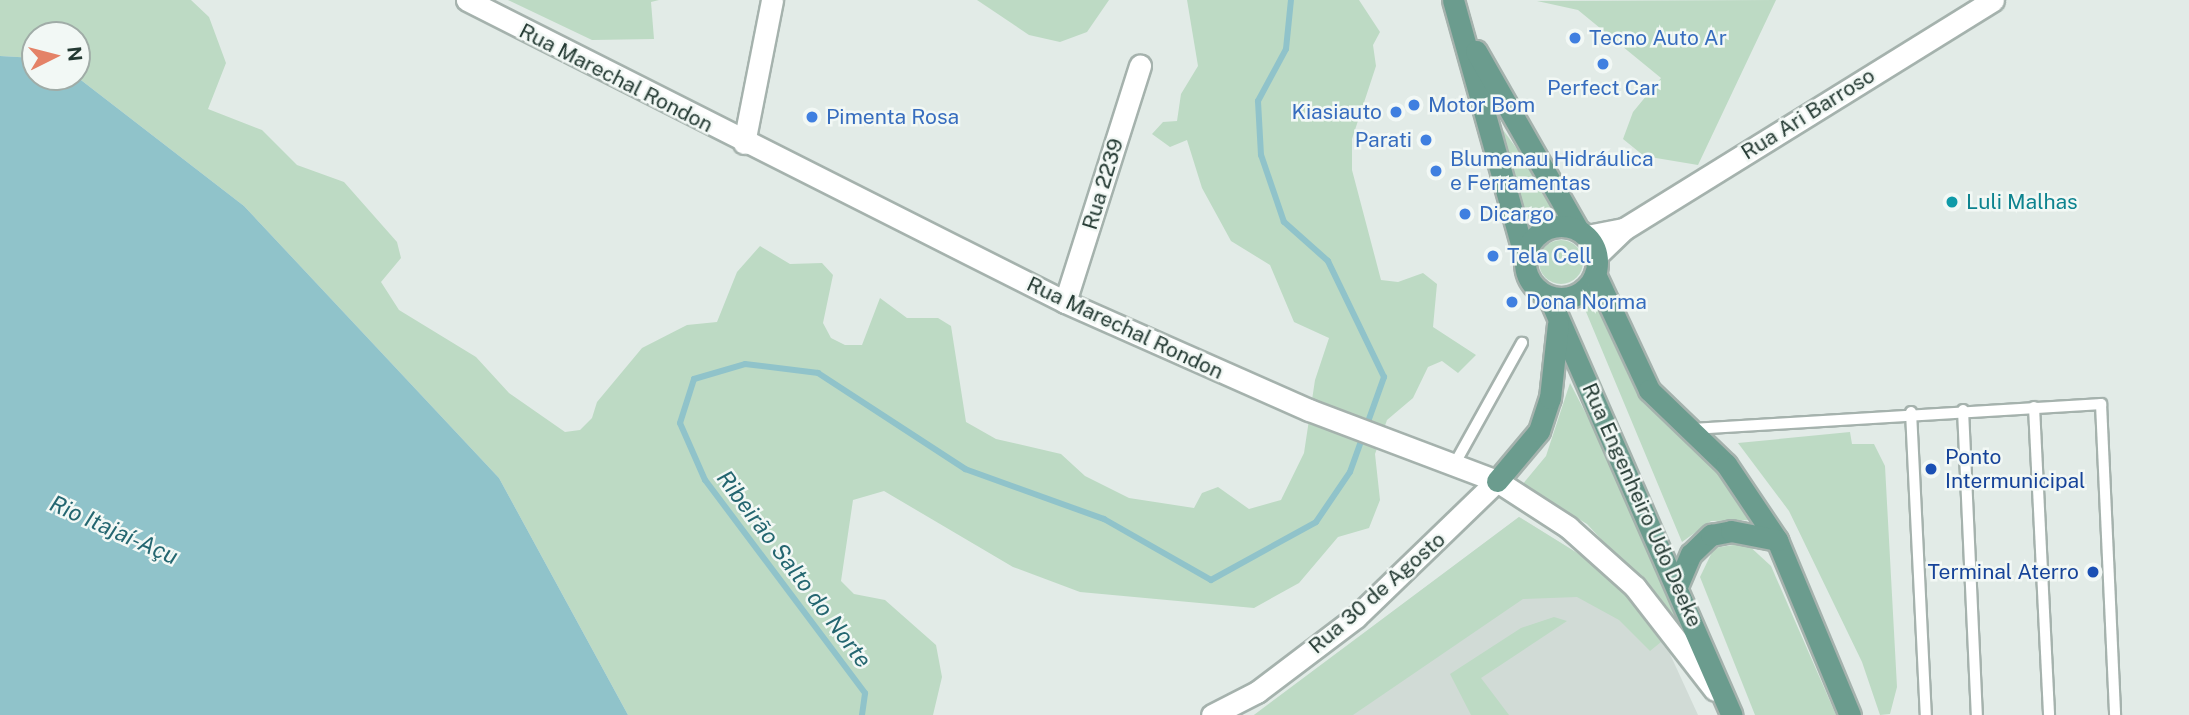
<!DOCTYPE html>
<html>
<head>
<meta charset="utf-8">
<style>
	body { margin:0 }
	#map { position:relative; width:2189px; height:715px; overflow:hidden; background:#e2ebe7; font-family:"Public Sans",sans-serif }
	div>[style] { position:absolute }
	[style*='--x'] { left:calc(var(--x)*1px); top:calc(var(--y)*1px); width:calc(var(--w)*1px); rotate:calc(var(--a)*1deg) }
	.built>* { inset:0; background:#d1dbd6 }
	.green>* { inset:0; background:#bddac4 }
	.round { border-radius:50% }
	.water>* { inset:0; background:#90c3ca }
	.stream>* { height:6px; margin:-3px; padding:0 3px; transform-origin:3px; border-radius:3px; background:#90c3ca }
	.roads { filter:drop-shadow(2px 0 #a5b2ad) drop-shadow(-2px 0 #a5b2ad) drop-shadow(0 2px #a5b2ad) drop-shadow(0 -2px #a5b2ad) }
	.service>* { height:10px; margin:-5px; padding:0 5px; transform-origin:5px; border-radius:5px; background:#fff }
	.minor>* { height:21px; margin:-10.5px; padding:0 10.5px; transform-origin:10.5px; border-radius:10.5px; background:#fff }
	.tertiary>* { height:21px; margin:-10.5px; padding:0 10.5px; transform-origin:10.5px; border-radius:10.5px; background:#fff }
	.secondary>* { height:21px; margin:-10.5px; padding:0 10.5px; transform-origin:10.5px; border-radius:10.5px; background:#fff }
	.primary>* { height:21px; margin:-10.5px; padding:0 10.5px; transform-origin:10.5px; border-radius:10.5px; background:#6b9c8e }
	.primary>.ring { margin:-10.5px; padding:0; box-sizing:content-box; background:none; border:21px solid #6b9c8e; border-radius:50% }
	.dots>* { width:19px; height:19px; translate:-50% -50%; box-sizing:border-box; border:4px solid #f2f8f5; border-radius:50% }
	span { translate:-50% -50%; white-space:nowrap; text-align:center; line-height:1.15; -webkit-text-stroke:5px #f2f8f5; paint-order:stroke }
	.shop-label { font-size:21px; color:#366cbe }
	.left { translate:0 -50%; text-align:left }
	.right { translate:-100% -50%; text-align:right }
	.street-label { font-size:21px; color:#243a33 }
	.culture-label { font-size:21px; color:#0d838f }
	.transit-label { font-size:21px; color:#164399 }
	.water-label { font-size:23px; color:#246670; font-style:italic }
	.north { position:absolute; left:21px; top:21px; width:70px; height:70px; box-sizing:border-box; background:#f2f8f5; border:2px solid #a0aca7; border-radius:50%; rotate:84deg; font-size:19px; font-weight:700; line-height:28px; text-align:center; color:#243a33 }
	.north::after { content:''; display:block; margin:auto; width:24px; height:32px; background:#e48267; clip-path:polygon(50% 0,100% 100%,50% 72%,0 100%) }
</style>
</head>
<body>
<div id="map">
	<div class="built">
		<i style="clip-path:polygon(1519px 517px,1582px 556px,1627px 596px,1670px 654px,1698px 715px,1254px 715px)"></i>
	</div>
	<div class="green">
		<i style="clip-path:polygon(0 0,191px 0,209px 17px,226px 63px,208px 109px,262px 130px,297px 165px,344px 182px,397px 242px,401px 258px,381px 282px,399px 310px,476px 357px,509px 393px,565px 432px,580px 430px,592px 418px,597px 402px,642px 348px,687px 325px,717px 322px,737px 272px,760px 246px,790px 264px,822px 263px,833px 275px,823px 323px,831px 338px,845px 345px,862px 345px,880px 298px,907px 318px,938px 318px,951px 326px,966px 422px,996px 439px,1061px 454px,1085px 476px,1129px 498px,1194px 508px,1202px 493px,1218px 487px,1249px 509px,1281px 500px,1304px 453px,1315px 380px,1329px 338px,1294px 322px,1270px 265px,1231px 241px,1202px 188px,1187px 140px,1170px 147px,1152px 134px,1163px 122px,1177px 121px,1181px 94px,1198px 66px,1187px 0,1359px 0,1380px 32px,1373px 45px,1376px 66px,1352px 139px,1352px 170px,1381px 280px,1398px 282px,1423px 273px,1437px 284px,1433px 327px,1476px 355px,1458px 373px,1442px 361px,1428px 367px,1413px 398px,1387px 420px,1375px 454px,1380px 500px,1369px 528px,1338px 537px,1299px 583px,1254px 608px,1080px 592px,1013px 567px,884px 491px,853px 500px,841px 581px,854px 594px,885px 600px,936px 645px,942px 677px,933px 715px,628px 715px,499px 478px,244px 206px,77px 77px,77px 35px,35px 35px,35px 58px,0 56px)"></i>
		<i style="clip-path:polygon(508px 0,659px 0,651px 2px,654px 39px,592px 40px)"></i>
		<i style="clip-path:polygon(977px 0,1109px 0,1087px 32px,1060px 42px,1029px 35px)"></i>
		<i style="clip-path:polygon(1776px 0,1698px 165px,1644px 156px,1623px 139px,1633px 112px,1661px 78px,1578px 10px,1537px 1px)"></i>
		<i style="clip-path:polygon(1498px 123px,1517px 149px,1560px 213px,1527px 225px)"></i>
		<i class="round" style="left:1539px;top:240px;width:44px;height:44px"></i>
		<i style="clip-path:polygon(1599px 297px,1710px 462px,1752px 520px,1711px 521px,1682px 542px,1584px 307px)"></i>
		<i style="clip-path:polygon(1570px 383px,1620px 479px,1677px 621px,1587px 524px,1522px 485px,1546px 456px)"></i>
		<i style="clip-path:polygon(1850px 432px,1852px 444px,1874px 444px,1885px 466px,1897px 687px,1890px 714px,1880px 715px,1862px 662px,1789px 511px,1738px 443px)"></i>
		<i style="clip-path:polygon(1519px 517px,1582px 556px,1627px 596px,1661px 642px,1650px 651px,1619px 620px,1577px 597px,1523px 599px,1353px 715px,1254px 715px)"></i>
		<i style="clip-path:polygon(1746px 543px,1771px 566px,1836px 715px,1755px 715px,1700px 577px,1714px 548px)"></i>
		<i style="clip-path:polygon(1554px 617px,1567px 621px,1481px 678px,1509px 715px,1471px 715px,1450px 674px,1521px 628px)"></i>
	</div>
	<div class="water">
		<i style="clip-path:polygon(0 56px,35px 58px,35px 77px,77px 77px,244px 206px,499px 478px,628px 715px,0 715px)"></i>
	</div>
	<div class="stream">
		<i style="--x:862;--y:715;--w:22;--a:-82"></i>
		<i style="--x:865;--y:693;--w:266;--a:-126.9"></i>
		<i style="--x:705;--y:480;--w:62;--a:-113.7"></i>
		<i style="--x:680;--y:423;--w:46;--a:-72.3"></i>
		<i style="--x:694;--y:379;--w:53;--a:-16.4"></i>
		<i style="--x:745;--y:364;--w:74;--a:7"></i>
		<i style="--x:818;--y:373;--w:176;--a:33.1"></i>
		<i style="--x:965;--y:469;--w:148;--a:19.8"></i>
		<i style="--x:1104;--y:519;--w:123;--a:29.7"></i>
		<i style="--x:1211;--y:580;--w:120;--a:-28.9"></i>
		<i style="--x:1316;--y:522;--w:60;--a:-55.8"></i>
		<i style="--x:1350;--y:472;--w:101;--a:-70.3"></i>
		<i style="--x:1384;--y:377;--w:129;--a:-115.8"></i>
		<i style="--x:1328;--y:261;--w:59;--a:-138.4"></i>
		<i style="--x:1284;--y:222;--w:71;--a:-108.9"></i>
		<i style="--x:1261;--y:155;--w:54;--a:-93.2"></i>
		<i style="--x:1258;--y:101;--w:59;--a:-61.7"></i>
		<i style="--x:1286;--y:49;--w:49;--a:-84.2"></i>
	</div>
	<div class="roads">
		<div class="service">
			<i style="--x:2034;--y:407;--w:308;--a:87.2"></i>
			<i style="--x:1963;--y:410;--w:305;--a:87.4"></i>
			<i style="--x:1911;--y:412;--w:303;--a:87.2"></i>
			<i style="--x:1693;--y:429;--w:409;--a:-3.5"></i>
			<i style="--x:2101;--y:404;--w:311;--a:87.4"></i>
			<i style="--x:1454;--y:465;--w:140;--a:-60.9"></i>
		</div>
		<div class="minor">
			<i style="--x:744;--y:143;--w:146;--a:-78.9"></i>
			<i style="--x:1065;--y:302;--w:248;--a:-72.4"></i>
			<i style="--x:1212;--y:715;--w:51;--a:-27.1"></i>
			<i style="--x:1257;--y:692;--w:124;--a:-37.1"></i>
			<i style="--x:1356;--y:617;--w:196;--a:-44"></i>
		</div>
		<div class="tertiary">
			<i style="--x:1587;--y:236;--w:38;--a:-11"></i>
			<i style="--x:1596;--y:256;--w:39;--a:-44"></i>
			<i style="--x:1624;--y:229;--w:434;--a:-31.8"></i>
		</div>
		<div class="secondary">
			<i style="--x:467;--y:0;--w:670;--a:26.79"></i>
			<i style="--x:1065;--y:302;--w:267;--a:23.9"></i>
			<i style="--x:1309;--y:410;--w:201;--a:20.7"></i>
			<i style="--x:1497;--y:481;--w:85;--a:32.9"></i>
			<i style="--x:1568;--y:527;--w:90;--a:41.8"></i>
			<i style="--x:1635;--y:587;--w:130;--a:52.2"></i>
		</div>
		<div class="primary">
			<i style="--x:1453;--y:0;--w:268;--a:74.4"></i>
			<i style="--x:1476;--y:51;--w:206;--a:60.3"></i>
			<i class="ring" style="left:1525px;top:226px;width:51px;height:51px"></i>
			<i style="--x:1595;--y:274;--w:128;--a:65"></i>
			<i style="--x:1649;--y:390;--w:107;--a:43.9"></i>
			<i style="--x:1726;--y:464;--w:92;--a:56.1"></i>
			<i style="--x:1777;--y:540;--w:190;--a:67.4"></i>
			<i style="--x:1549;--y:297;--w:456;--a:66.4"></i>
			<i style="--x:1497;--y:481;--w:65;--a:-50"></i>
			<i style="--x:1539;--y:431;--w:35;--a:-72"></i>
			<i style="--x:1550;--y:398;--w:74;--a:-83.8"></i>
			<i style="--x:1678;--y:584;--w:33;--a:-67"></i>
			<i style="--x:1691;--y:554;--w:28;--a:-44"></i>
			<i style="--x:1711;--y:535;--w:20;--a:-11"></i>
			<i style="--x:1731;--y:531;--w:47;--a:11.1"></i>
		</div>
	</div>
	<div class="dots">
		<i style="left:1575px;top:38px;background:#3f7fe0"></i>
		<i style="left:1603px;top:64px;background:#3f7fe0"></i>
		<i style="left:1414px;top:105px;background:#3f7fe0"></i>
		<i style="left:1396px;top:112px;background:#3f7fe0"></i>
		<i style="left:812px;top:117px;background:#3f7fe0"></i>
		<i style="left:1426px;top:140px;background:#3f7fe0"></i>
		<i style="left:1436px;top:171px;background:#3f7fe0"></i>
		<i style="left:1952px;top:202px;background:#0f9aa8"></i>
		<i style="left:1465px;top:214px;background:#3f7fe0"></i>
		<i style="left:1493px;top:256px;background:#3f7fe0"></i>
		<i style="left:1512px;top:302px;background:#3f7fe0"></i>
		<i style="left:1931px;top:469px;background:#1a4fb4"></i>
		<i style="left:2093px;top:572px;background:#1a4fb4"></i>
	</div>
	<div class="shop-label">
		<span class="left" style="left:1589px;top:38px">Tecno Auto Ar</span>
		<span style="left:1603px;top:88px">Perfect Car</span>
		<span class="left" style="left:1428px;top:105px">Motor Bom</span>
		<span class="right" style="left:1382px;top:112px">Kiasiauto</span>
		<span class="left" style="left:826px;top:117px">Pimenta Rosa</span>
		<span class="right" style="left:1412px;top:140px">Parati</span>
		<span class="left" style="left:1450px;top:171px">Blumenau Hidráulica<br>e Ferramentas</span>
		<span class="left" style="left:1479px;top:214px">Dicargo</span>
		<span class="left" style="left:1507px;top:256px">Tela Cell</span>
		<span class="left" style="left:1526px;top:302px">Dona Norma</span>
	</div>
	<div class="street-label">
		<span style="left:616px;top:78px;rotate:27deg">Rua Marechal Rondon</span>
		<span style="left:1808px;top:114px;rotate:-32deg">Rua Ari Barroso</span>
		<span style="left:1103px;top:184px;rotate:-73deg">Rua 2239</span>
		<span style="left:1125px;top:328px;rotate:25deg">Rua Marechal Rondon</span>
		<span style="left:1642px;top:505px;rotate:66deg">Rua Engenheiro Udo Deeke</span>
		<span style="left:1377px;top:593px;rotate:-41deg">Rua 30 de Agosto</span>
	</div>
	<div class="culture-label">
		<span class="left" style="left:1966px;top:202px">Luli Malhas</span>
	</div>
	<div class="transit-label">
		<span class="left" style="left:1945px;top:469px">Ponto<br>Intermunicipal</span>
		<span class="right" style="left:2079px;top:572px">Terminal Aterro</span>
	</div>
	<div class="water-label">
		<span style="left:114px;top:530px;rotate:24deg">Rio Itajaí-Açu</span>
		<span style="left:794px;top:569px;rotate:53deg">Ribeirão Salto do Norte</span>
	</div>
	<div class="north">N</div>
</div>
</body>
</html>
